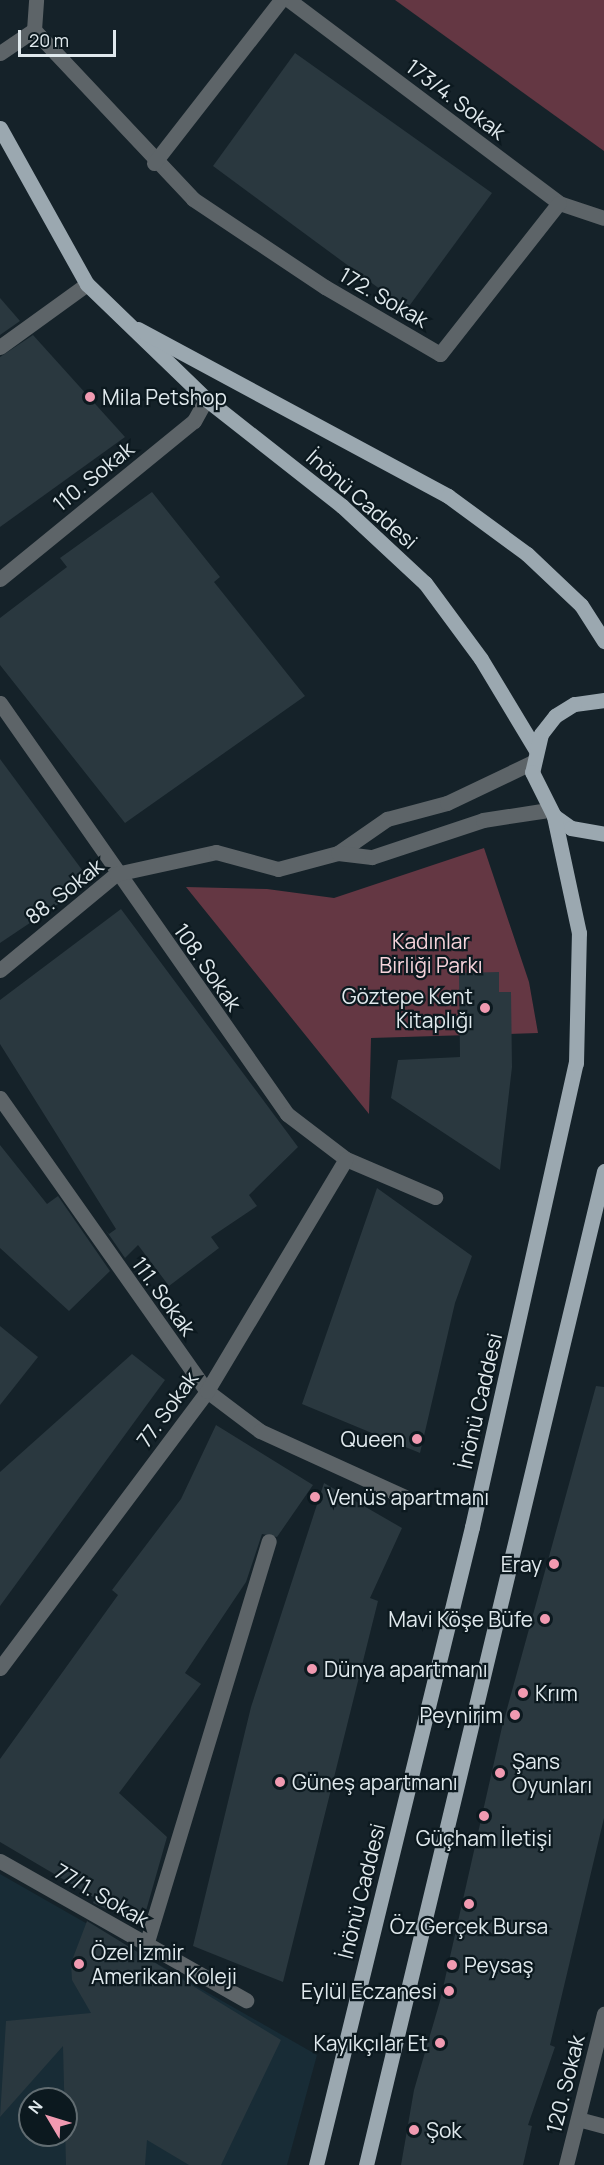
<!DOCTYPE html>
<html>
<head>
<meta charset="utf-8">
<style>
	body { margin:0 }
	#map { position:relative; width:604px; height:2165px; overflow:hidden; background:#152229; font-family:Manrope,sans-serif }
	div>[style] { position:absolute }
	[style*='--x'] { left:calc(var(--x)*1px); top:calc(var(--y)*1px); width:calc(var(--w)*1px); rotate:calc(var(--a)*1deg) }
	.built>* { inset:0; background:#182c36 }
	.green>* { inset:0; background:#643743 }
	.building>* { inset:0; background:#2a383f }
	.street>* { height:15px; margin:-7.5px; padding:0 7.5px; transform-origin:7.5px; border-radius:7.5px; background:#5d6468 }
	.primary>* { height:15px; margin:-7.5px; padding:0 7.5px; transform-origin:7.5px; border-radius:7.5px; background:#9ba8b0 }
	.dots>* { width:16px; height:16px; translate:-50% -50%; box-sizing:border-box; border:3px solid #0c191f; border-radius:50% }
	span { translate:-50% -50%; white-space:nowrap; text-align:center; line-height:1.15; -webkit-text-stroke:4.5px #0c191f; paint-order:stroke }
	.street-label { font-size:21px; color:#e0e9ed }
	.poi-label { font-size:21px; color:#e0e9ed }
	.left { translate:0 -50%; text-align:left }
	.right { translate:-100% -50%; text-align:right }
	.park-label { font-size:21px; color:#f6d3db }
	.north { position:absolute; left:18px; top:2087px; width:60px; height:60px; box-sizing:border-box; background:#0c191f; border:2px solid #616c71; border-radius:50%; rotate:308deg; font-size:16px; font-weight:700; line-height:24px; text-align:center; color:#e0e9ed }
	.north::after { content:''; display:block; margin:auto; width:21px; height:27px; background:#f19ab1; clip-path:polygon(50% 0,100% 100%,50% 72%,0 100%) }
	.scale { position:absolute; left:18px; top:30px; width:98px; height:27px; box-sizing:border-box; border:3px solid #e0e9ed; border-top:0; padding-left:8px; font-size:18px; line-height:21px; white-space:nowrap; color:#e0e9ed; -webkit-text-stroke:4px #0c191f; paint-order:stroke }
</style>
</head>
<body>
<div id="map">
	<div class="built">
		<i style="clip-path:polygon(evenodd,0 1874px,317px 2055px,287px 2165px,0 2165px,0 1874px,30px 2099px,66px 2099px,66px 2135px,30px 2135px,30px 2099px)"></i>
	</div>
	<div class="green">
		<i style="clip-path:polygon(395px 0,604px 0,604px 151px)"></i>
		<i style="clip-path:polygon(484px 848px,529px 982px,538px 1033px,371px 1038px,369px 1114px,186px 887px,267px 889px,334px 898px)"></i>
	</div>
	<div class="building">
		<i style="clip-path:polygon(295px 53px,492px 193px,407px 309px,213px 166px)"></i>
		<i style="clip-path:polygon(0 298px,20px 321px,0 335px)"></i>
		<i style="clip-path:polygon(33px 335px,125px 437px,0 527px,0 357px)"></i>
		<i style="clip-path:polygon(152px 492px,220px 577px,214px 582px,305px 696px,125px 823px,0 665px,0 618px,67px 567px,60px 558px)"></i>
		<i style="clip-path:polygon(0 759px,91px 882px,0 943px)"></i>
		<i style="clip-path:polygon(121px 909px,298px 1147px,249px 1195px,257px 1206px,211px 1237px,219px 1248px,169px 1286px,138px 1245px,125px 1258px,105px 1229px,109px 1234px,116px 1229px,0 1044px,0 1000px)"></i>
		<i style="clip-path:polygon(499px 972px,499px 992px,511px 992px,512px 1067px,500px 1170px,391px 1098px,398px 1060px,460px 1057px,459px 973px)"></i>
		<i style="clip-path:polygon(0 1145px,47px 1204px,58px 1196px,110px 1271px,69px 1311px,0 1248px)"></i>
		<i style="clip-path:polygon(377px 1188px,472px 1256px,455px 1303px,420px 1453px,302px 1404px)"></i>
		<i style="clip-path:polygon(0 1326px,38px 1357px,0 1405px)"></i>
		<i style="clip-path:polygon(132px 1354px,165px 1380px,0 1606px,0 1472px)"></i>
		<i style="clip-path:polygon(596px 1386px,604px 1387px,604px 1818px,550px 2045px,555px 2047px,528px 2125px,532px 2126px,523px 2165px,401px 2165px,414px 2090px,440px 2001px,502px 1727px)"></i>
		<i style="clip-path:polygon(216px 1425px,313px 1485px,277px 1537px,262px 1534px,246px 1582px,185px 1673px,201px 1684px,119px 1793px,167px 1837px,142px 1925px,93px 1903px,95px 1898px,0 1842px,0 1759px,118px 1595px,112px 1590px,181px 1499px)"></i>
		<i style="clip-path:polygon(324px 1483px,402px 1528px,370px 1598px,378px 1601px,283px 1982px,193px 1946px,251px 1707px)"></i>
		<i style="clip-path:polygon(87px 1921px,281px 2040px,221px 2165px,189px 2165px,147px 2140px,145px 2165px,66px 2165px,63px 2046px,0 2117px,6px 2021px,91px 2013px,72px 1980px,71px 1963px)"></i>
	</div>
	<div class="street">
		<i style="--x:289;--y:0;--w:338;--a:36.9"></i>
		<i style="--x:559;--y:203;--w:47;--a:18.4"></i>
		<i style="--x:34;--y:30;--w:232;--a:46.7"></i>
		<i style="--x:193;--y:199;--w:159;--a:33.7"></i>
		<i style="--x:325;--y:287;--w:133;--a:30.2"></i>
		<i style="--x:440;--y:354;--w:192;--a:-51.8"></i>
		<i style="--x:0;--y:53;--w:41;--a:-34.1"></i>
		<i style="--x:34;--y:30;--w:30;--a:-86"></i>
		<i style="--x:154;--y:163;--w:207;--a:-52.1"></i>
		<i style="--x:0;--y:347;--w:107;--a:-35.9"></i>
		<i style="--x:0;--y:579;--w:250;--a:-39.2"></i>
		<i style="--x:194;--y:421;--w:25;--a:-61"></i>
		<i style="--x:0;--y:703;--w:501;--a:55.07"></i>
		<i style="--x:287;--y:1114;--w:74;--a:37.3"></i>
		<i style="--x:346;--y:1159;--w:97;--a:23.1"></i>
		<i style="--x:338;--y:853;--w:60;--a:-34.8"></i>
		<i style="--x:387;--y:819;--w:62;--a:-14.9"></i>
		<i style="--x:447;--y:803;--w:95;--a:-25.5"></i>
		<i style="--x:0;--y:970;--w:151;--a:-39.6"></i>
		<i style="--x:116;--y:874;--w:102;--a:-12.4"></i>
		<i style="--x:216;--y:852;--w:64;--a:15.3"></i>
		<i style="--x:278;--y:869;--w:62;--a:-14.9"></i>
		<i style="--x:338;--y:853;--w:34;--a:7"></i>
		<i style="--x:372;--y:857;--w:117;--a:-18.4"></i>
		<i style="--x:483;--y:820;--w:66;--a:-8.7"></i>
		<i style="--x:0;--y:1098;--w:359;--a:54.8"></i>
		<i style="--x:207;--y:1391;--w:66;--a:37"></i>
		<i style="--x:260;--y:1431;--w:159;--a:24.5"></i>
		<i style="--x:0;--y:1668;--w:346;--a:-53.2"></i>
		<i style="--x:207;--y:1391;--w:270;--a:-59.1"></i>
		<i style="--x:0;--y:1861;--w:283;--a:29.5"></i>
		<i style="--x:146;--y:1945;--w:422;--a:-73.1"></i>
		<i style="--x:578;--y:2119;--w:27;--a:15"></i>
		<i style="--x:566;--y:2165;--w:156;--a:-75.9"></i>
	</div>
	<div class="primary">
		<i style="--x:0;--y:128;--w:179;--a:60.9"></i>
		<i style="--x:87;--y:284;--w:165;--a:44"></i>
		<i style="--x:206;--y:399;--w:173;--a:38.2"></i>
		<i style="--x:342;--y:506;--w:113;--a:42.9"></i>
		<i style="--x:425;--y:583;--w:94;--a:53.6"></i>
		<i style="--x:481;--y:659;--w:106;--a:58.9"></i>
		<i style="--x:138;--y:329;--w:352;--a:28.3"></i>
		<i style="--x:448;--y:496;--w:98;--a:36.3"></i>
		<i style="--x:527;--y:554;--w:74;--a:43.4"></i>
		<i style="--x:581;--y:605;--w:43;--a:57.4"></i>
		<i style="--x:604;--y:700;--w:30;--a:172"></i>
		<i style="--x:574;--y:704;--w:22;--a:148"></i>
		<i style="--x:555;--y:716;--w:23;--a:128"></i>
		<i style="--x:541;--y:734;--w:39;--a:103"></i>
		<i style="--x:532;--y:772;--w:49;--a:63.4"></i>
		<i style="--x:554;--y:816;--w:21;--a:35"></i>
		<i style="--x:571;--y:828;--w:34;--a:10"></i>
		<i style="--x:316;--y:2165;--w:657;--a:-76.26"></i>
		<i style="--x:472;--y:1527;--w:476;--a:-77.4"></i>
		<i style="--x:576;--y:1063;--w:130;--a:-88.7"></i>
		<i style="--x:579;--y:933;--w:120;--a:-102.1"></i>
		<i style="--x:366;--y:2165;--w:1022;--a:-76.53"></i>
	</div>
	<div class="dots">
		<i style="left:90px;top:397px;background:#f19ab1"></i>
		<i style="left:485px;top:1008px;background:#f19ab1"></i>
		<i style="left:417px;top:1439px;background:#f19ab1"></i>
		<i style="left:315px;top:1497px;background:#f19ab1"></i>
		<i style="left:554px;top:1564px;background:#f19ab1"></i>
		<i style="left:545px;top:1619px;background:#f19ab1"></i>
		<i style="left:312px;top:1669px;background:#f19ab1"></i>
		<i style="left:523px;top:1693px;background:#f19ab1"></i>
		<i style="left:515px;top:1715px;background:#f19ab1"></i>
		<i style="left:500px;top:1773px;background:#f19ab1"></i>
		<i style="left:280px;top:1782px;background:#f19ab1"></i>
		<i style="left:484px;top:1816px;background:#f19ab1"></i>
		<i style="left:469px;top:1904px;background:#f19ab1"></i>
		<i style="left:79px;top:1964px;background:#f19ab1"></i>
		<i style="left:452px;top:1965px;background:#f19ab1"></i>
		<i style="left:449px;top:1991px;background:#f19ab1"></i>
		<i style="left:440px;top:2043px;background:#f19ab1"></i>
		<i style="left:414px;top:2130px;background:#f19ab1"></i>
	</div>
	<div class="street-label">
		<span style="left:456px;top:99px;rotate:37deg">173/4. Sokak</span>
		<span style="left:384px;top:297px;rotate:30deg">172. Sokak</span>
		<span style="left:93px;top:476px;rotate:-39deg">110. Sokak</span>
		<span style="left:362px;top:499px;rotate:41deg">İnönü Caddesi</span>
		<span style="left:64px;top:891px;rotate:-38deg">88. Sokak</span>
		<span style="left:208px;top:967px;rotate:55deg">108. Sokak</span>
		<span style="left:164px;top:1296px;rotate:54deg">111. Sokak</span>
		<span style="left:479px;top:1401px;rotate:-77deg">İnönü Caddesi</span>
		<span style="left:167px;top:1409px;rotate:-54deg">77. Sokak</span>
		<span style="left:361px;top:1891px;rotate:-76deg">İnönü Caddesi</span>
		<span style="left:102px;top:1895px;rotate:30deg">77/1. Sokak</span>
		<span style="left:565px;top:2084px;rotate:-76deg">120. Sokak</span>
	</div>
	<div class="poi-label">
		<span class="left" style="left:102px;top:397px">Mila Petshop</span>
		<span class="right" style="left:473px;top:1008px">Göztepe Kent<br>Kitaplığı</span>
		<span class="right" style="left:405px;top:1439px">Queen</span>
		<span class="left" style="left:327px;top:1497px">Venüs apartmanı</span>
		<span class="right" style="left:542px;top:1564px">Eray</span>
		<span class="right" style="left:533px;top:1619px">Mavi Köşe Büfe</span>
		<span class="left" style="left:324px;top:1669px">Dünya apartmanı</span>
		<span class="left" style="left:535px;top:1693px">Krım</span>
		<span class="right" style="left:503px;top:1715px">Peynirim</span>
		<span class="left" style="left:512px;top:1773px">Şans<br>Oyunları</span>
		<span class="left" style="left:292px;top:1782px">Güneş apartmanı</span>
		<span style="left:484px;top:1838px">Güçham İletişi</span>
		<span style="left:469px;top:1926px">Öz Gerçek Bursa</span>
		<span class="left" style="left:91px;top:1964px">Özel İzmir<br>Amerikan Koleji</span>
		<span class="left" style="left:464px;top:1965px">Peysaş</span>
		<span class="right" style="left:437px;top:1991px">Eylül Eczanesi</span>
		<span class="right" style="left:428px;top:2043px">Kayıkçılar Et</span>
		<span class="left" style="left:426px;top:2130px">Şok</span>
	</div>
	<div class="park-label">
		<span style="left:431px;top:953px">Kadınlar<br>Birliği Parkı</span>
	</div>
	<div class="north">N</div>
	<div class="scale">20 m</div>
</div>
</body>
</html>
